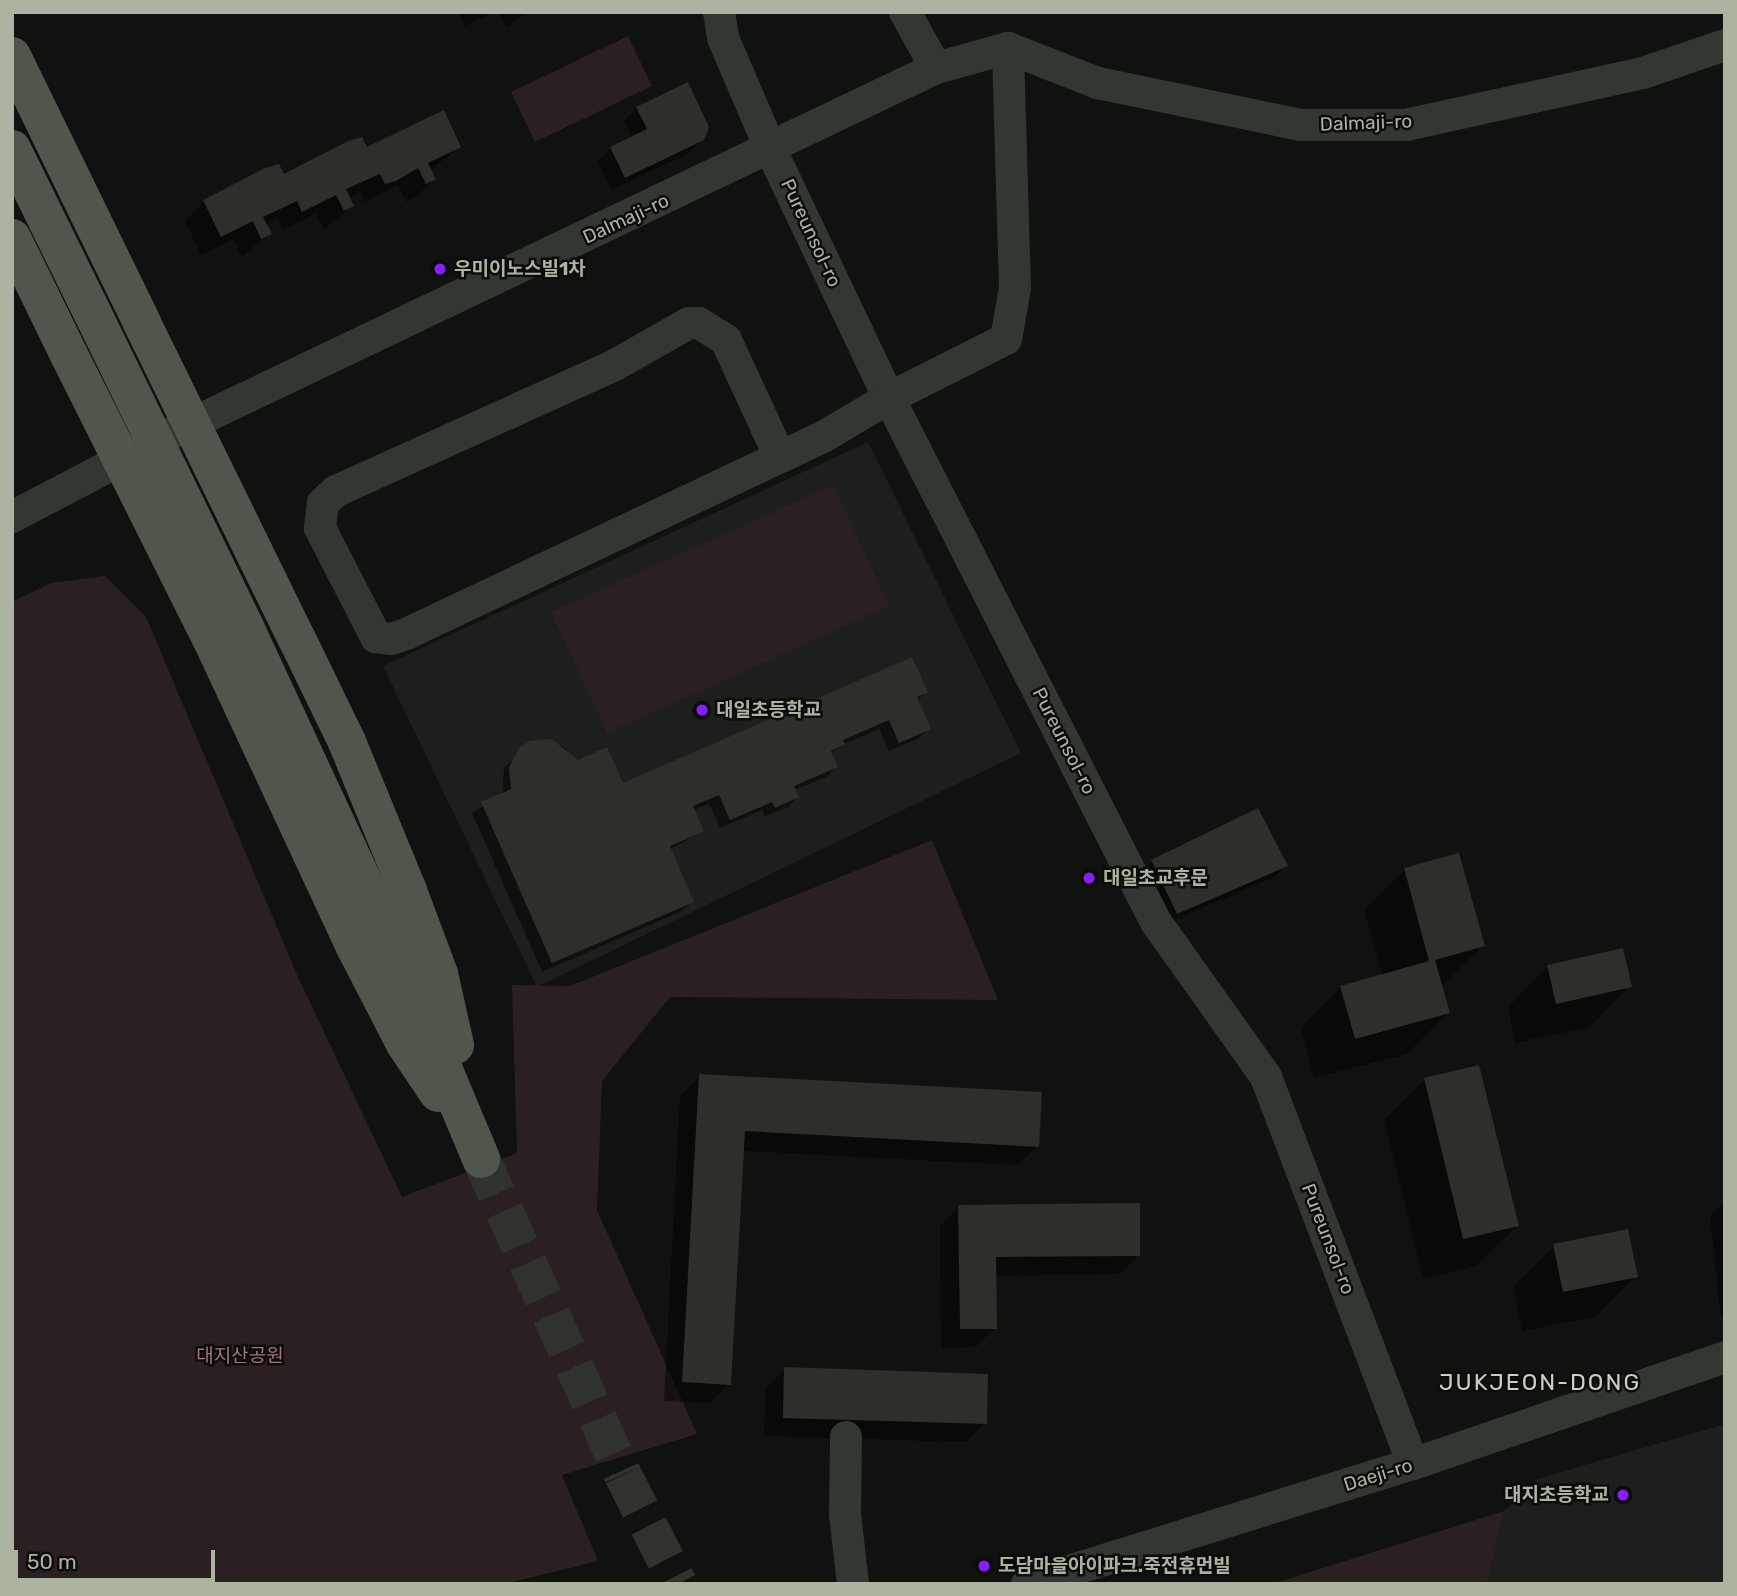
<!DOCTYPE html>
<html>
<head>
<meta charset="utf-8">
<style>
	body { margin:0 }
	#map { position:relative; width:1737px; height:1596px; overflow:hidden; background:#101210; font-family:Rubik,"Noto Sans KR",sans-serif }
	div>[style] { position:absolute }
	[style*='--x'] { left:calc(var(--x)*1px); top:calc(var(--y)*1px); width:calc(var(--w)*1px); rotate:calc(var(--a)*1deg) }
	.built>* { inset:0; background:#1d1f1c }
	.green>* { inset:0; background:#2a2021 }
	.shadow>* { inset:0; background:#0007 }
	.building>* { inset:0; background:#2c2f2a }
	.major-tunnel>* { height:38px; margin-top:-19px; transform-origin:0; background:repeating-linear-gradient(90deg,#2f322d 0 38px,transparent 0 57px) }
	.minor>* { height:32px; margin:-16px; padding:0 16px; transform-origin:16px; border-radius:16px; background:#333731 }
	.major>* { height:38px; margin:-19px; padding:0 19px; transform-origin:19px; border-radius:19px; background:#51564d }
	.major-bridge>* { height:38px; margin:-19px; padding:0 19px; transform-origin:19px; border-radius:19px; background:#51564d }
	.dots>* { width:19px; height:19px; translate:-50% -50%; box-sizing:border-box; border:4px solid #0c0d0b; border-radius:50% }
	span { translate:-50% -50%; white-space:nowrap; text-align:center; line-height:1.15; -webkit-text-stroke:5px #0c0d0b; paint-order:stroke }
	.street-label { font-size:19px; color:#aab4a0 }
	.poi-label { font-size:19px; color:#aab4a0; font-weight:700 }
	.left { translate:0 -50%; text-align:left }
	.right { translate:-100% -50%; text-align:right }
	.park-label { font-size:19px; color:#a0767b }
	.quarter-label { font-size:23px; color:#c8cfc2; letter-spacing:2px }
	.frame { position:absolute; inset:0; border:14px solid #aab4a0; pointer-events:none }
	.scale { position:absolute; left:14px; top:1550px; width:201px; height:32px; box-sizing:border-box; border:4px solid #aab4a0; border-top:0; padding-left:9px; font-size:21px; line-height:24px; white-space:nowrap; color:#aab4a0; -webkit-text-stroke:5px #0c0d0b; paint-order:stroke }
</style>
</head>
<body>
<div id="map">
	<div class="built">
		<i style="clip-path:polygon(868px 442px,1021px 753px,537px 987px,383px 666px)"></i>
		<i style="clip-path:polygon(1725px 1424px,1725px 1584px,1487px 1584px,1504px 1511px,1537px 1479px)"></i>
	</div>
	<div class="green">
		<i style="clip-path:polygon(628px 36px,652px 86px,535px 142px,511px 92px)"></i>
		<i style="clip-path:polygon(834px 485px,889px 606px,607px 733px,551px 612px)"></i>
		<i style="clip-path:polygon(105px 576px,146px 617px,298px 977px,402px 1197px,517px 1153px,512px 985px,570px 986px,932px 840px,998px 1000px,670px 997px,602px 1081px,597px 1210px,697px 1434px,562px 1475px,598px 1561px,504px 1584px,12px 1584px,12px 602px,51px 583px)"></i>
		<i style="clip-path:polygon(1504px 1511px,1487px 1584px,1272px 1584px)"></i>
	</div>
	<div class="shadow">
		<i style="clip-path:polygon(458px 12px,493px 12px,465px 26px)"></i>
		<i style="clip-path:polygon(499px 12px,526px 12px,506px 27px)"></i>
		<i style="clip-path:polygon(637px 108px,703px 139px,689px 153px,611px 190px,598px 161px,611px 148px,632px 138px,624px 121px)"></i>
		<i style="clip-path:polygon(459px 147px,430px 171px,434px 179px,415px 198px,406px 202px,398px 185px,365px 202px,361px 192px,348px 198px,352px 206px,324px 229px,316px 213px,283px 230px,278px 219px,265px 225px,269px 234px,242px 257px,233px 239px,201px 255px,185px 221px,204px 202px,266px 170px,284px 177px,366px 149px)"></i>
		<i style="clip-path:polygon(926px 692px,917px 701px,928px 728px,919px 738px,889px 751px,879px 729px,842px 745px,830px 755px,836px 767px,826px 777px,794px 790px,797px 797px,788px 807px,765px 816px,762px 810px,720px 828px,709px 804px,693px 810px,702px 831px,669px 850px,692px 902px,682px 911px,542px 972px,472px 813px,502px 795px,504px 768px,531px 743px,562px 745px,577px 762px,622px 785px)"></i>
		<i style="clip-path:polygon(1152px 862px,1286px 866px,1276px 876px,1167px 923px,1142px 871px)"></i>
		<i style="clip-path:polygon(1405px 870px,1483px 945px,1441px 986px,1448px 1013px,1407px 1054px,1314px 1078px,1301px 1028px,1341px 987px,1382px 976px,1364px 910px)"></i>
		<i style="clip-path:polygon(1548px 966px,1630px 986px,1590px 1027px,1515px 1043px,1508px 1007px)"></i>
		<i style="clip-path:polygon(700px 1076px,1037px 1146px,1018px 1165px,742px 1151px,729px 1384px,710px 1403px,664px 1401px,680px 1095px)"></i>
		<i style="clip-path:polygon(1425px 1080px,1517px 1226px,1476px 1266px,1423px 1279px,1384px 1120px)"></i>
		<i style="clip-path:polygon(1725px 1202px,1725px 1317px,1721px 1318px,1710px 1216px)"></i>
		<i style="clip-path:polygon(959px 1207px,1139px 1255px,1119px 1274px,995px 1276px,995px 1328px,976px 1347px,941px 1348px,940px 1226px)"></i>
		<i style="clip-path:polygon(1554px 1246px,1636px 1276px,1595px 1317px,1522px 1331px,1513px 1286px)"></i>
		<i style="clip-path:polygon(785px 1369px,985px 1423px,966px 1442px,764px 1436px,766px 1388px)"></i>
	</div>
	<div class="building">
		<i style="clip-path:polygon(688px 82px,709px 127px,704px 140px,625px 178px,610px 147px,647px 129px,636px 107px)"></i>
		<i style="clip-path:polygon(444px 110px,461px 147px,428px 163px,436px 179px,426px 184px,418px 168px,396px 181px,385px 184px,380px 174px,346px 189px,354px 206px,344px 211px,336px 195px,302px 212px,297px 201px,263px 217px,272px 234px,261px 239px,253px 221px,221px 237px,203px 200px,265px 168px,279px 164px,284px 174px,348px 141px,362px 137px,367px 147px)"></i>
		<i style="clip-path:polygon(912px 657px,928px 692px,917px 697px,931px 729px,899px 743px,889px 720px,843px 740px,845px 744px,831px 751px,838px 767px,794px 786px,799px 797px,775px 808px,772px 802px,730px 820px,719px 795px,693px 806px,704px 831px,670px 846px,694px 902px,552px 963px,481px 802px,511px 789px,509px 767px,520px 747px,530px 741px,552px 739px,578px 760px,607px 747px,623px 783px)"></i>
		<i style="clip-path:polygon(1258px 808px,1288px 866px,1177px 914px,1151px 860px)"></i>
		<i style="clip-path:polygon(1459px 853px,1485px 946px,1435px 960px,1450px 1013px,1355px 1039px,1340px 986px,1429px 961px,1404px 868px)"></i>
		<i style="clip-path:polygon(1623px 948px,1632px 987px,1556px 1004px,1547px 965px)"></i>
		<i style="clip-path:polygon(1479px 1065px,1519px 1226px,1463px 1239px,1424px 1078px)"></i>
		<i style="clip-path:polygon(699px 1074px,1042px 1092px,1039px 1147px,745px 1131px,731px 1385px,682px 1382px)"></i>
		<i style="clip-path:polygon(1140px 1203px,1140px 1256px,996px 1257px,997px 1329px,960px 1329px,958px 1205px)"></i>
		<i style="clip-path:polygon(1628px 1229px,1638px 1277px,1563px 1292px,1553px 1244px)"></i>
		<i style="clip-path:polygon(784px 1367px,988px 1374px,987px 1424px,783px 1418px)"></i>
	</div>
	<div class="major-tunnel">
		<i style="--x:481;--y:1159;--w:346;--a:65.8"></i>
		<i style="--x:623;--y:1475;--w:122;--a:63.2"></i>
	</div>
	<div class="minor">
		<i style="--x:719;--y:12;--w:26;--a:81"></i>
		<i style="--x:723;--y:38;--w:122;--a:66.8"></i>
		<i style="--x:771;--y:150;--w:275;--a:64.6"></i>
		<i style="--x:889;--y:398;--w:588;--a:63"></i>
		<i style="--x:1156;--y:922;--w:190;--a:54.6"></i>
		<i style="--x:1266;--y:1077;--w:414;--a:69.2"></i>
		<i style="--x:905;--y:12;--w:64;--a:61"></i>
		<i style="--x:780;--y:457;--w:129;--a:-114.8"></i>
		<i style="--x:726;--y:340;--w:32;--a:-148"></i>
		<i style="--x:699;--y:323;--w:10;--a:180"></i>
		<i style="--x:689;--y:323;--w:87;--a:150.5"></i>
		<i style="--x:613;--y:366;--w:304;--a:155.7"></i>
		<i style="--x:336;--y:491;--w:18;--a:137"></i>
		<i style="--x:323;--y:503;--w:25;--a:97"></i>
		<i style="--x:320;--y:528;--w:123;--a:62.8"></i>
		<i style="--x:376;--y:637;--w:15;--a:8"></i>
		<i style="--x:391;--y:639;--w:16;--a:-18"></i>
		<i style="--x:406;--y:634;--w:461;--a:-25.3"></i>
		<i style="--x:823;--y:437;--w:77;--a:-30.6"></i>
		<i style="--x:889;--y:398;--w:131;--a:-26.8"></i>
		<i style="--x:1006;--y:339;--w:52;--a:-80"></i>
		<i style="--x:1015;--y:288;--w:240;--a:-91.7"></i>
		<i style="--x:12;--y:517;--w:181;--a:-27.7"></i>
		<i style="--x:172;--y:433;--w:847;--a:-25.54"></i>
		<i style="--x:936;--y:68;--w:75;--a:-15.5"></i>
		<i style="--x:1008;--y:48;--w:97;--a:21.3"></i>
		<i style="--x:1098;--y:83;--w:207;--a:11.7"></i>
		<i style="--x:1301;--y:125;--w:105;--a:0"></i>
		<i style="--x:1406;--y:125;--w:243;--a:-12.4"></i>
		<i style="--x:1643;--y:73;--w:87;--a:-18.9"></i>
		<i style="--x:846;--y:1437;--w:77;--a:90.7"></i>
		<i style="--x:845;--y:1514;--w:70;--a:83.5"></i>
		<i style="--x:1027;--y:1584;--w:404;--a:-17.3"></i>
		<i style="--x:1413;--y:1464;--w:330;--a:-18.9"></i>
	</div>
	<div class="major">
		<i style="--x:12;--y:56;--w:297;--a:64"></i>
		<i style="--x:12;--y:149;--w:182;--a:63.9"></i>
		<i style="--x:12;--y:238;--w:130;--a:64"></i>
		<i style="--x:244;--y:625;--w:327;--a:65.1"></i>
		<i style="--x:382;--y:922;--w:257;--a:67.3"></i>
		<i style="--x:297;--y:639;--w:114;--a:64.1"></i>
		<i style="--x:347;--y:742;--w:158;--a:67.7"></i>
		<i style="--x:407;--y:888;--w:92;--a:69.6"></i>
		<i style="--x:439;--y:974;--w:73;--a:77.3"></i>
		<i style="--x:217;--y:651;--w:324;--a:65"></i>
		<i style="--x:354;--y:945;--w:111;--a:62.7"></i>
		<i style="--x:405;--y:1044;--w:59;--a:56"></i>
	</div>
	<div class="major-bridge">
		<i style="--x:92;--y:312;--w:348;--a:64.1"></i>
		<i style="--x:142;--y:323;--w:352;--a:63.9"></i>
		<i style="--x:69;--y:355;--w:331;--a:63.4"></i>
	</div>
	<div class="dots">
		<i style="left:440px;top:269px;background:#891dfd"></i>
		<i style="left:702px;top:710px;background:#891dfd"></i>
		<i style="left:1089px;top:878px;background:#891dfd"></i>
		<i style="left:1623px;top:1495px;background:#891dfd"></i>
		<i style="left:984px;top:1566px;background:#891dfd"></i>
	</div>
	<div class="street-label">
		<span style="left:1366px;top:123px;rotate:-2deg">Dalmaji-ro</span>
		<span style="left:626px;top:219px;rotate:-25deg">Dalmaji-ro</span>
		<span style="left:811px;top:233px;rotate:65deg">Pureunsol-ro</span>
		<span style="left:1064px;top:741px;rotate:63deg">Pureunsol-ro</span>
		<span style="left:1328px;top:1239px;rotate:69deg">Pureunsol-ro</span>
		<span style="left:1378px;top:1475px;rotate:-17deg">Daeji-ro</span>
	</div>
	<div class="poi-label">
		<span class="left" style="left:454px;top:269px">우미이노스빌1차</span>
		<span class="left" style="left:716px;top:710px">대일초등학교</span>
		<span class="left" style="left:1103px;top:878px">대일초교후문</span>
		<span class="right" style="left:1609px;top:1495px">대지초등학교</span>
		<span class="left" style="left:998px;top:1566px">도담마을아이파크.죽전휴먼빌</span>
	</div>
	<div class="park-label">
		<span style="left:240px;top:1356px">대지산공원</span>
	</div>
	<div class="quarter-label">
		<span style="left:1540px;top:1382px">JUKJEON-DONG</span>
	</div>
	<div class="frame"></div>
	<div class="scale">50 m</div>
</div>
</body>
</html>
